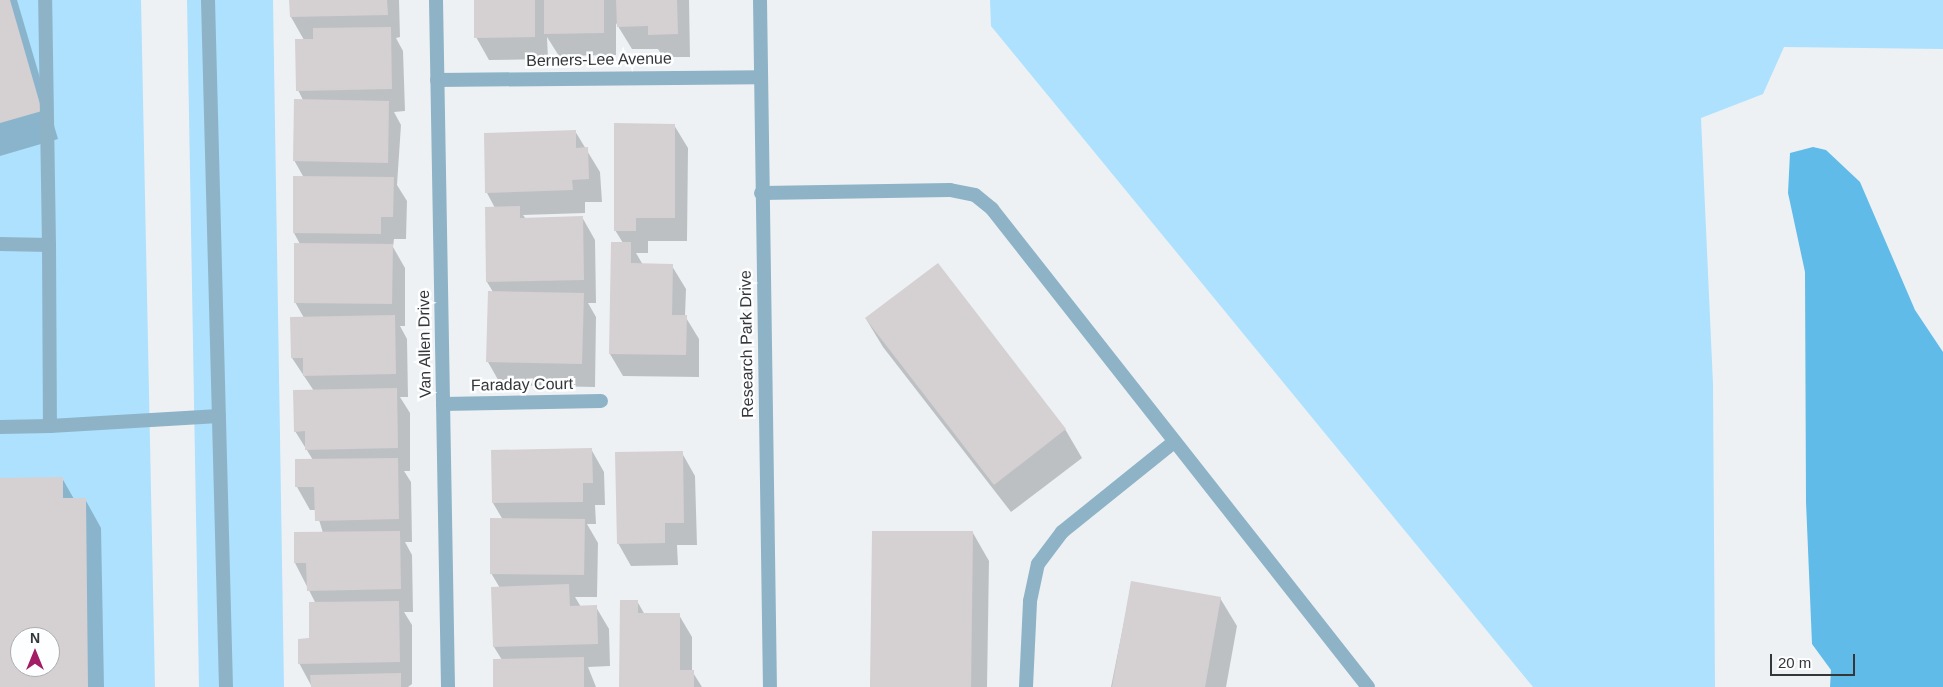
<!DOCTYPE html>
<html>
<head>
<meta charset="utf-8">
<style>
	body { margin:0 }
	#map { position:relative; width:1943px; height:687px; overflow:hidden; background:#edf1f4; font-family:Arial,sans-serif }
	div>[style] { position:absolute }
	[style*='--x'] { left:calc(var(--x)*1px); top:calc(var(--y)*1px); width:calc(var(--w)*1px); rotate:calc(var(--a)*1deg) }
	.green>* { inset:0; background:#ade1fe }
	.water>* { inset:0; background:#60bbe9 }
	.shadow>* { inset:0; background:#0003 }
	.building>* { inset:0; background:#d5d0d2 }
	.service>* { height:14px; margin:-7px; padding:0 7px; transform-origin:7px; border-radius:7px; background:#8eb3c7 }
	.minor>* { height:14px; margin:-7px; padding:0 7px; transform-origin:7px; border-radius:7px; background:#8eb3c7 }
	span { translate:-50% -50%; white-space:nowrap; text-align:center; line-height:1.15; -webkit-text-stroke:5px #fdfeff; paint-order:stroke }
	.street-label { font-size:16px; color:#353637 }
	.north { position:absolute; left:10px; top:627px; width:50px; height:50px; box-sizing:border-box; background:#fdfeff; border:1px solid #adaeaf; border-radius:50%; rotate:0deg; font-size:14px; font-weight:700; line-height:20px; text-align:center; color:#353637 }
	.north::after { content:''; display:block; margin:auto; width:18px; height:22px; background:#a31c66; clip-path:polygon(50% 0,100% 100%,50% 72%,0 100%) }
	.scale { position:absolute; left:1770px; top:654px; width:85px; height:22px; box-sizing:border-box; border:2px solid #353637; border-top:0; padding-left:6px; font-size:15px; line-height:18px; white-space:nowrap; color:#353637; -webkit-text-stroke:4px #fdfeff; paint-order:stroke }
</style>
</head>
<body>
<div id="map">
	<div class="green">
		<i style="clip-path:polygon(evenodd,0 0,141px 0,155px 687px,0 687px,0 0,20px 637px,50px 637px,50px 667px,20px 667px,20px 637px)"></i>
		<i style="clip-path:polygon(187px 0,273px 0,284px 687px,199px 687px)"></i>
		<i style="clip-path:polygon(990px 0,1943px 0,1943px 49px,1784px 47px,1763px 94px,1701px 118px,1713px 384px,1715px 687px,1533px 687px,991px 26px)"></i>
	</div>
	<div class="water">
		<i style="clip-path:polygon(1813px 147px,1826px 150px,1860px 182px,1915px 310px,1943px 352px,1943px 687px,1830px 687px,1831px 670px,1812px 644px,1806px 502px,1805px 272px,1788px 193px,1790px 153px)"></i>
	</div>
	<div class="shadow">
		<i style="clip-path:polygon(0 0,17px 0,58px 139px,0 156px)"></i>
		<i style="clip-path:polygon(290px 0,399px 0,400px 37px,396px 38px,403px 51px,405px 111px,394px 112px,401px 125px,397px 185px,407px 201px,406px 239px,394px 239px,393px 247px,405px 268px,405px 326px,400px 326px,407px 339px,408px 397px,400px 397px,410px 413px,410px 471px,404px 471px,411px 482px,412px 542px,405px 542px,412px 555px,413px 612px,404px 612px,412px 625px,412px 684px,408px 687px,312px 687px,299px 663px,311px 640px,316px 604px,295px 563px,323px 533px,316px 510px,310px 510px,297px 487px,296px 460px,313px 460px,295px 431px,314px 391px,292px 358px,304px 318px,295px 302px,300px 244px,294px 233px,304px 178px,294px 160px,303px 100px,298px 90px,304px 40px,291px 17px)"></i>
		<i style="clip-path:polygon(475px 0,689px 0,690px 57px,663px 57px,658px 49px,632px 49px,616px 23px,616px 55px,559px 56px,547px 37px,548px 59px,489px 60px,476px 37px)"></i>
		<i style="clip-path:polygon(674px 125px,688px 148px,687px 241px,648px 241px,648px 253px,636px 253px,643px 265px,672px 266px,686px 289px,685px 316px,699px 339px,699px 377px,623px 376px,610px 354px,623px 243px,615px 230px)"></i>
		<i style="clip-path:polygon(575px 131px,600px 172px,602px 202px,585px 202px,585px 213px,523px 215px,526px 219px,582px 217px,595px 240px,596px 303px,588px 303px,596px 317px,595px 387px,501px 385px,488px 362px,489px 292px,493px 292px,487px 282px,495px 208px,487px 193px)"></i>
		<i style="clip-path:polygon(866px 319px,1065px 429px,1082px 458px,1011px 512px,883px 347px)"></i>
		<i style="clip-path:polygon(591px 449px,604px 472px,605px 505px,595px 505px,596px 524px,587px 524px,598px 543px,597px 597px,575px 597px,581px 607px,596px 607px,609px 629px,610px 666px,588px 667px,596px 687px,494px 687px,502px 660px,494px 647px,500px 588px,491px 573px,503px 520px,493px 503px)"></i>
		<i style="clip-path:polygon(682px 453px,695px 476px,697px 545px,677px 545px,678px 565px,631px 566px,618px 543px)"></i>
		<i style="clip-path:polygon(evenodd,62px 478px,74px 499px,85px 499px,101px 528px,104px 687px,0 687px,0 479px,62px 478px,20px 637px,50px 637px,50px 667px,20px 667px,20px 637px)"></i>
		<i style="clip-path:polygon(973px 533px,989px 561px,987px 687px,871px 687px)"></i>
		<i style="clip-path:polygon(1132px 582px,1220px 598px,1237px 626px,1226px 687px,1111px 687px)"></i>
		<i style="clip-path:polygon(637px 601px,645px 615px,679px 615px,692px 637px,692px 671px,702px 687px,620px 687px)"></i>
	</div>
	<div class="building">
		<i style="clip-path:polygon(0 0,10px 0,42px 111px,0 123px)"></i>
		<i style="clip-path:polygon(289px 0,387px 0,388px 15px,290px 17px)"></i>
		<i style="clip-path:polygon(474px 0,535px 0,535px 37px,474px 38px)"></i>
		<i style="clip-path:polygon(544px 0,604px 0,604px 33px,544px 34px)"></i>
		<i style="clip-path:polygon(616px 0,677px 0,678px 34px,648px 35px,648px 26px,617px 27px)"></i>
		<i style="clip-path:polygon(391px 27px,392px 89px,296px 91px,295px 39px,313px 39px,313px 28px)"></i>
		<i style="clip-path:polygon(294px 99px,389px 101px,388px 163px,293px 161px)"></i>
		<i style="clip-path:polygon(614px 123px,675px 124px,675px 218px,636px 218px,636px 231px,614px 231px)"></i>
		<i style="clip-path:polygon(576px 130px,576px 148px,588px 147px,589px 179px,572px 180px,573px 190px,485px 193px,484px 133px)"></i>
		<i style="clip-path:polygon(293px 176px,394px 177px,393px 217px,381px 217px,381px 234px,293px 233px)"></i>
		<i style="clip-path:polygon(520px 206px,520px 218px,583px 216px,584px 280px,486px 282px,485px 207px)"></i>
		<i style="clip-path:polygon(611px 242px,631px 242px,631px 263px,673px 264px,672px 315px,687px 315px,686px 355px,609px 354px)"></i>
		<i style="clip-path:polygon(294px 243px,393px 244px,392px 304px,294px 303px)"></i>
		<i style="clip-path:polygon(938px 263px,1066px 429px,994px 485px,865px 318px)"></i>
		<i style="clip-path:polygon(488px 291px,584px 293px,582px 364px,486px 362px)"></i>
		<i style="clip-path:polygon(395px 315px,396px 374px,303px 376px,303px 358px,291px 358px,290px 317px)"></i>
		<i style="clip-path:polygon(397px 388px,398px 448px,305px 450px,305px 431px,294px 432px,293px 390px)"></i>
		<i style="clip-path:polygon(592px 448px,593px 483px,583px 483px,583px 502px,492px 503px,491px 450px)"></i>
		<i style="clip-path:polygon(683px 451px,684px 523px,665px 523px,665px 543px,617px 544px,615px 452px)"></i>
		<i style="clip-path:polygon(398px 458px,399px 519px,315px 521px,314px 487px,295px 487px,295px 459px)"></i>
		<i style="clip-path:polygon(evenodd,63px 477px,63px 498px,86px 498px,88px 687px,0 687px,0 478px,63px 477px,20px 637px,50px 637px,50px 667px,20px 667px,20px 637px)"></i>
		<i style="clip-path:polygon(490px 518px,585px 519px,584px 575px,490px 574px)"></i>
		<i style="clip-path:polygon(400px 531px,401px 589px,307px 591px,306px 563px,294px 563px,294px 532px)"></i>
		<i style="clip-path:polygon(872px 531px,973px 531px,971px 687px,870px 687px)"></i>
		<i style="clip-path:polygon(1131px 581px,1221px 597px,1205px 687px,1112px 687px)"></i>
		<i style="clip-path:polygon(569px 584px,570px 606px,597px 605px,598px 644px,493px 647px,491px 587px)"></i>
		<i style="clip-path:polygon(620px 600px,638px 600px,638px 613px,680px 613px,680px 670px,694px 670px,694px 687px,619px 687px)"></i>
		<i style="clip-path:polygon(399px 601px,400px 662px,298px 664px,298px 639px,309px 638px,309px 602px)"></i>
		<i style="clip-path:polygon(584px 657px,584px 687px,493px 687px,493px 659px)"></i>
		<i style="clip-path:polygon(401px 673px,401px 687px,311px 687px,310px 675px)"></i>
	</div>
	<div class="service">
		<i style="--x:208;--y:0;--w:687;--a:88.5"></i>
		<i style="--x:761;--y:193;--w:189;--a:-0.9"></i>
		<i style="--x:950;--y:190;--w:25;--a:11"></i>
		<i style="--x:975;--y:195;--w:22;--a:39"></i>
		<i style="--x:992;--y:209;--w:608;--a:51.81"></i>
		<i style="--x:0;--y:244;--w:49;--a:1.2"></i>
		<i style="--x:49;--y:245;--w:245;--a:-90.9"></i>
		<i style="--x:49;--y:245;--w:181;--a:89.7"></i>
		<i style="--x:50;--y:426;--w:169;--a:-3.4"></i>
		<i style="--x:0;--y:427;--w:50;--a:-1.1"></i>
		<i style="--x:1026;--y:687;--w:86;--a:-87.3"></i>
		<i style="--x:1030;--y:601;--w:38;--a:-78"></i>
		<i style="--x:1038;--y:564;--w:40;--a:-53"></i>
		<i style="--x:1062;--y:532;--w:144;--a:-38.8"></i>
	</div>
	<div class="minor">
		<i style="--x:436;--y:0;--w:687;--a:89"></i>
		<i style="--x:760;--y:0;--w:687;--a:89.17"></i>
		<i style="--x:437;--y:80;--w:323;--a:-0.5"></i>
		<i style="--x:443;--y:404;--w:158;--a:-1.1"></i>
	</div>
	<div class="street-label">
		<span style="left:599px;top:60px;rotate:-1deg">Berners-Lee Avenue</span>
		<span style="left:425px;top:344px;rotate:-91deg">Van Allen Drive</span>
		<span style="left:747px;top:344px;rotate:-91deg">Research Park Drive</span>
		<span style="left:522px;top:385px;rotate:-1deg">Faraday Court</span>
	</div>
	<div class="north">N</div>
	<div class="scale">20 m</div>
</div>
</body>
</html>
